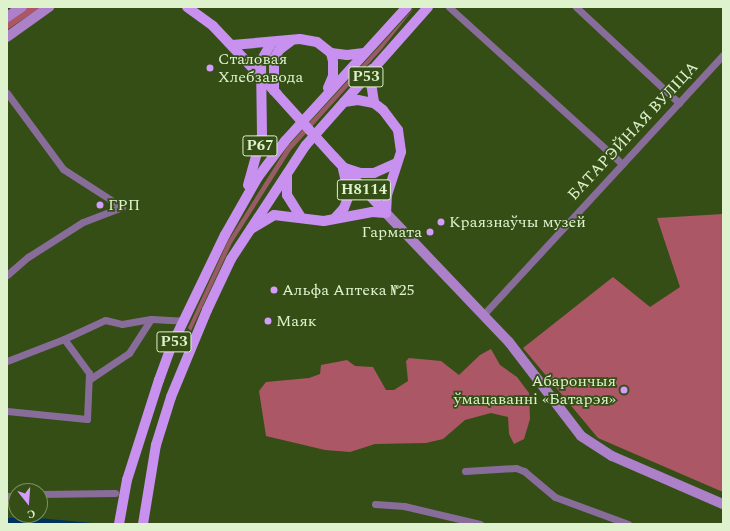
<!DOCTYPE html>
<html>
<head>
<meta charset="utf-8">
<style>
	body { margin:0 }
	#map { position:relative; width:730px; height:531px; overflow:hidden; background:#354e16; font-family:Spectral,serif }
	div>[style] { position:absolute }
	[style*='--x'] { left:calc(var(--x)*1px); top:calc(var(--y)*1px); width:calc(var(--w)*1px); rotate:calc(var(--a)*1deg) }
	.green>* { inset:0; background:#975c65 }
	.forest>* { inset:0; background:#ab5766 }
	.water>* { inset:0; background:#01325b }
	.minor>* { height:7px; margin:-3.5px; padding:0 3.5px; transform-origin:3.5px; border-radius:3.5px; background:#886d9b }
	.secondary>* { height:10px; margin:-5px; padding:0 5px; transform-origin:5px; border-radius:5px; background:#ac81ca }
	.primary>* { height:10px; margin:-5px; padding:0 5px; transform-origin:5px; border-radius:5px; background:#c890ef }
	.primary-bridge>* { height:10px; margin:-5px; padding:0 5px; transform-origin:5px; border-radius:5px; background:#c890ef }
	.dots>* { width:11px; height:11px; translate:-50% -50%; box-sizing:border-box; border:2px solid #354e16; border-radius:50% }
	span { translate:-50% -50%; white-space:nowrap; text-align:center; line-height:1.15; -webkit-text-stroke:3.5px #354e16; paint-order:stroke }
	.shield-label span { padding:1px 3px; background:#354e16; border:1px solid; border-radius:3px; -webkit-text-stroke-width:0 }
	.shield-label { font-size:15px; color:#def3cd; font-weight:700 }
	.poi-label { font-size:16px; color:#def3cd }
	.left { translate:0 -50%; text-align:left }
	.right { translate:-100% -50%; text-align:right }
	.street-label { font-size:16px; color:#def3cd }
	.frame { position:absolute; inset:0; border:8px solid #def3cd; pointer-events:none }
	.north { position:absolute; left:8px; top:483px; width:40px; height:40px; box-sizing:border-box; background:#354e16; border:1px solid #79905f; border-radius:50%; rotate:163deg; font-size:11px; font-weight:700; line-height:16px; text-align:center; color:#def3cd }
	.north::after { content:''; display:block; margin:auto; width:14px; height:18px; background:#d49cfb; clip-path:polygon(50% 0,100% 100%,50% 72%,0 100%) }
</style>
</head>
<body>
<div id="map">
	<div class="green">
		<i style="clip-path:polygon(415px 7px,382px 49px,291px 150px,232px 243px,191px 331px,188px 328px,228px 241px,287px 147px)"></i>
	</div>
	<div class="forest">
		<i style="clip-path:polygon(28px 7px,41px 7px,7px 30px,7px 22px)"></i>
		<i style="clip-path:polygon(723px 214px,723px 492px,598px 438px,523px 348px,613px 277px,650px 307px,680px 287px,657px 218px)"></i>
		<i style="clip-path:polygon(491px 349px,500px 365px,517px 377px,529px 393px,530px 419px,524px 439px,514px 444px,509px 434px,508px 417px,491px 413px,465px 420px,443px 439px,426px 443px,375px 444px,350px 452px,325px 450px,266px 436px,259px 391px,266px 382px,309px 378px,320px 374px,321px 365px,347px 360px,355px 366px,373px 367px,386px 390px,394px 390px,408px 381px,406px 361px,409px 358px,441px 361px,459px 375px,480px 355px)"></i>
	</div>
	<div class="water">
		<i style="clip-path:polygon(27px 517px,103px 524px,7px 524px,7px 518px)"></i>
	</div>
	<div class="minor">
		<i style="--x:449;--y:7;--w:234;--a:42.2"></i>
		<i style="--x:576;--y:7;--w:141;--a:43"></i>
		<i style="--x:7;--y:93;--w:94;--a:53.6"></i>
		<i style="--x:63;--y:169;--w:70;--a:32.8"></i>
		<i style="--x:7;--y:275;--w:28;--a:-41"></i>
		<i style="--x:28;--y:257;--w:65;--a:-32.5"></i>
		<i style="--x:83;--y:222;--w:42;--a:-21"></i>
		<i style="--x:483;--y:315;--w:354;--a:-47.3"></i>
		<i style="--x:7;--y:361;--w:61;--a:-21.1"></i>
		<i style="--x:64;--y:339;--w:45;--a:-24.9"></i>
		<i style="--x:105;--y:320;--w:17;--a:13"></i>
		<i style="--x:122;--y:324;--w:29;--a:-10"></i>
		<i style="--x:151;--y:319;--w:33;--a:3"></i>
		<i style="--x:90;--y:379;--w:47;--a:-33.7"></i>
		<i style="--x:129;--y:353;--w:40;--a:-57.1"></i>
		<i style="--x:7;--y:411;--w:80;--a:5.7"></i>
		<i style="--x:87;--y:419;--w:46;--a:-87.5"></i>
		<i style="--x:89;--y:373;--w:42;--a:-126.3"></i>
		<i style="--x:465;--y:471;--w:51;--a:-3.4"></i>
		<i style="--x:516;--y:468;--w:9;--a:21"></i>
		<i style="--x:524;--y:471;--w:40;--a:40"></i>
		<i style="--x:555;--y:497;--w:78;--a:20.3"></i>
		<i style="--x:40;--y:494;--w:75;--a:-0.8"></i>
		<i style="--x:7;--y:496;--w:9;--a:0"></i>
		<i style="--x:375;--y:504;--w:29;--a:4"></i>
		<i style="--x:404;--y:506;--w:78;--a:13.3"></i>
	</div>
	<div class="secondary">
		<i style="--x:7;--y:17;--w:18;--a:-34"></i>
		<i style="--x:7;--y:37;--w:52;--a:-35.5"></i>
		<i style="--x:386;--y:213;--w:178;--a:46.4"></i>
		<i style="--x:509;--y:342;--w:118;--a:52.5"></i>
		<i style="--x:581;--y:436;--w:37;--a:33"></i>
		<i style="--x:612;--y:456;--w:121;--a:23.4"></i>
	</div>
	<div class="primary">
		<i style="--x:187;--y:7;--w:32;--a:36"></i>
		<i style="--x:213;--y:26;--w:93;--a:46.7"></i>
		<i style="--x:232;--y:45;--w:68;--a:-5"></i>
		<i style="--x:300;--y:39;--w:17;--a:10"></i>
		<i style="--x:317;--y:42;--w:18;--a:38"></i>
		<i style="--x:331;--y:53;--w:8;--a:76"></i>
		<i style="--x:333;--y:61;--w:15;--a:90"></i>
		<i style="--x:333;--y:76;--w:13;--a:113"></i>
		<i style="--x:331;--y:53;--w:16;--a:7"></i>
		<i style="--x:347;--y:55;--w:17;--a:-7"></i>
		<i style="--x:372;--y:69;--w:14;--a:94"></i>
		<i style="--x:371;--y:83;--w:20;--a:81"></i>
		<i style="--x:274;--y:91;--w:32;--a:-90"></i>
		<i style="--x:274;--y:59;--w:10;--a:-61"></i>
		<i style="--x:279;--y:50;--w:15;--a:-37"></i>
		<i style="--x:344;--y:102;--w:14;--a:-8"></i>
		<i style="--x:358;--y:100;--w:16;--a:11"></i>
		<i style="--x:374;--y:103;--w:11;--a:38"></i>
		<i style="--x:383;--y:110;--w:25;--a:53"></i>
		<i style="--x:398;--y:130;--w:22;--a:82"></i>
		<i style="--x:401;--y:152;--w:45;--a:108"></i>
		<i style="--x:387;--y:195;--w:18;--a:93"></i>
		<i style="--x:334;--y:157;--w:76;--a:47.1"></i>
		<i style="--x:345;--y:168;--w:16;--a:18"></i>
		<i style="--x:360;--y:173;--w:14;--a:0"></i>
		<i style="--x:374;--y:173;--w:24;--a:-24"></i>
		<i style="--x:287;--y:174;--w:21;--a:90"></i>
		<i style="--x:287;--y:195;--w:25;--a:58"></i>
		<i style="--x:248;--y:185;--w:52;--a:-74.4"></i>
		<i style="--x:262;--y:135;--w:74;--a:-90.8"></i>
		<i style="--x:261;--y:61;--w:22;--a:-60"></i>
		<i style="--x:335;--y:218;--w:13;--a:-48"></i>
		<i style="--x:344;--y:208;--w:14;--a:-69"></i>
		<i style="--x:349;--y:195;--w:27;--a:-103"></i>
		<i style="--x:251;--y:229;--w:27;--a:-31"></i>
		<i style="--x:274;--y:215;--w:50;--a:6.8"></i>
		<i style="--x:324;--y:221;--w:49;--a:-10.6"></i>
		<i style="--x:372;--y:212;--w:14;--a:4"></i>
		<i style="--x:119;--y:524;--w:45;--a:-79.7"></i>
		<i style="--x:127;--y:480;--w:105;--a:-72.3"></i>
		<i style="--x:159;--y:380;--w:35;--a:-70"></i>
		<i style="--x:171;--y:347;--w:124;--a:-64.3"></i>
		<i style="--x:225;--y:235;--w:67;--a:-60.4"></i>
		<i style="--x:258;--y:177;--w:45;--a:-53.1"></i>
		<i style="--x:285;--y:141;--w:181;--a:-47.7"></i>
		<i style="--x:143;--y:524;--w:80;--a:-80.7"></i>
		<i style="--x:156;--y:445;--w:50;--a:-72.6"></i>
		<i style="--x:171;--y:397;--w:94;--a:-67.5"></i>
		<i style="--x:207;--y:310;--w:56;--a:-64.8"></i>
		<i style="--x:231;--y:259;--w:136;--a:-56.7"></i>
		<i style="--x:306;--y:145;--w:184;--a:-48.5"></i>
	</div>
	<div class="primary-bridge">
		<i style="--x:277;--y:94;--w:85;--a:47.9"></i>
	</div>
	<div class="dots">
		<i style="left:210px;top:68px;background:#d49cfb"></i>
		<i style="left:100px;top:205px;background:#d49cfb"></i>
		<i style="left:441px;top:222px;background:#d49cfb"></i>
		<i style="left:430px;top:232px;background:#d49cfb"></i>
		<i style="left:274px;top:290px;background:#d49cfb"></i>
		<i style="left:268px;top:321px;background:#d49cfb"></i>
		<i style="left:624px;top:390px;background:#d49cfb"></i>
	</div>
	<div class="shield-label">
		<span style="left:366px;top:77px">Р53</span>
		<span style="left:260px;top:146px">Р67</span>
		<span style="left:364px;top:190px">Н8114</span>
		<span style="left:174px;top:342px">Р53</span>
	</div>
	<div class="poi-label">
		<span class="left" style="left:218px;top:68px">Сталовая<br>Хлебзавода</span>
		<span class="left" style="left:108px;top:205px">ГРП</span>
		<span class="left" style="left:449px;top:222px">Краязнаўчы музей</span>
		<span class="right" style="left:422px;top:232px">Гармата</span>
		<span class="left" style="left:282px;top:290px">Альфа Аптека №25</span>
		<span class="left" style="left:276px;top:321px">Маяк</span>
		<span class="right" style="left:616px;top:390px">Абарончыя<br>ўмацаванні «Батарэя»</span>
	</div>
	<div class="street-label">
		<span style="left:633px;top:131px;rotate:-47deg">БАТАРЭЙНАЯ ВУЛІЦА</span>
	</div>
	<div class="frame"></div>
	<div class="north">С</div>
</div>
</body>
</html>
